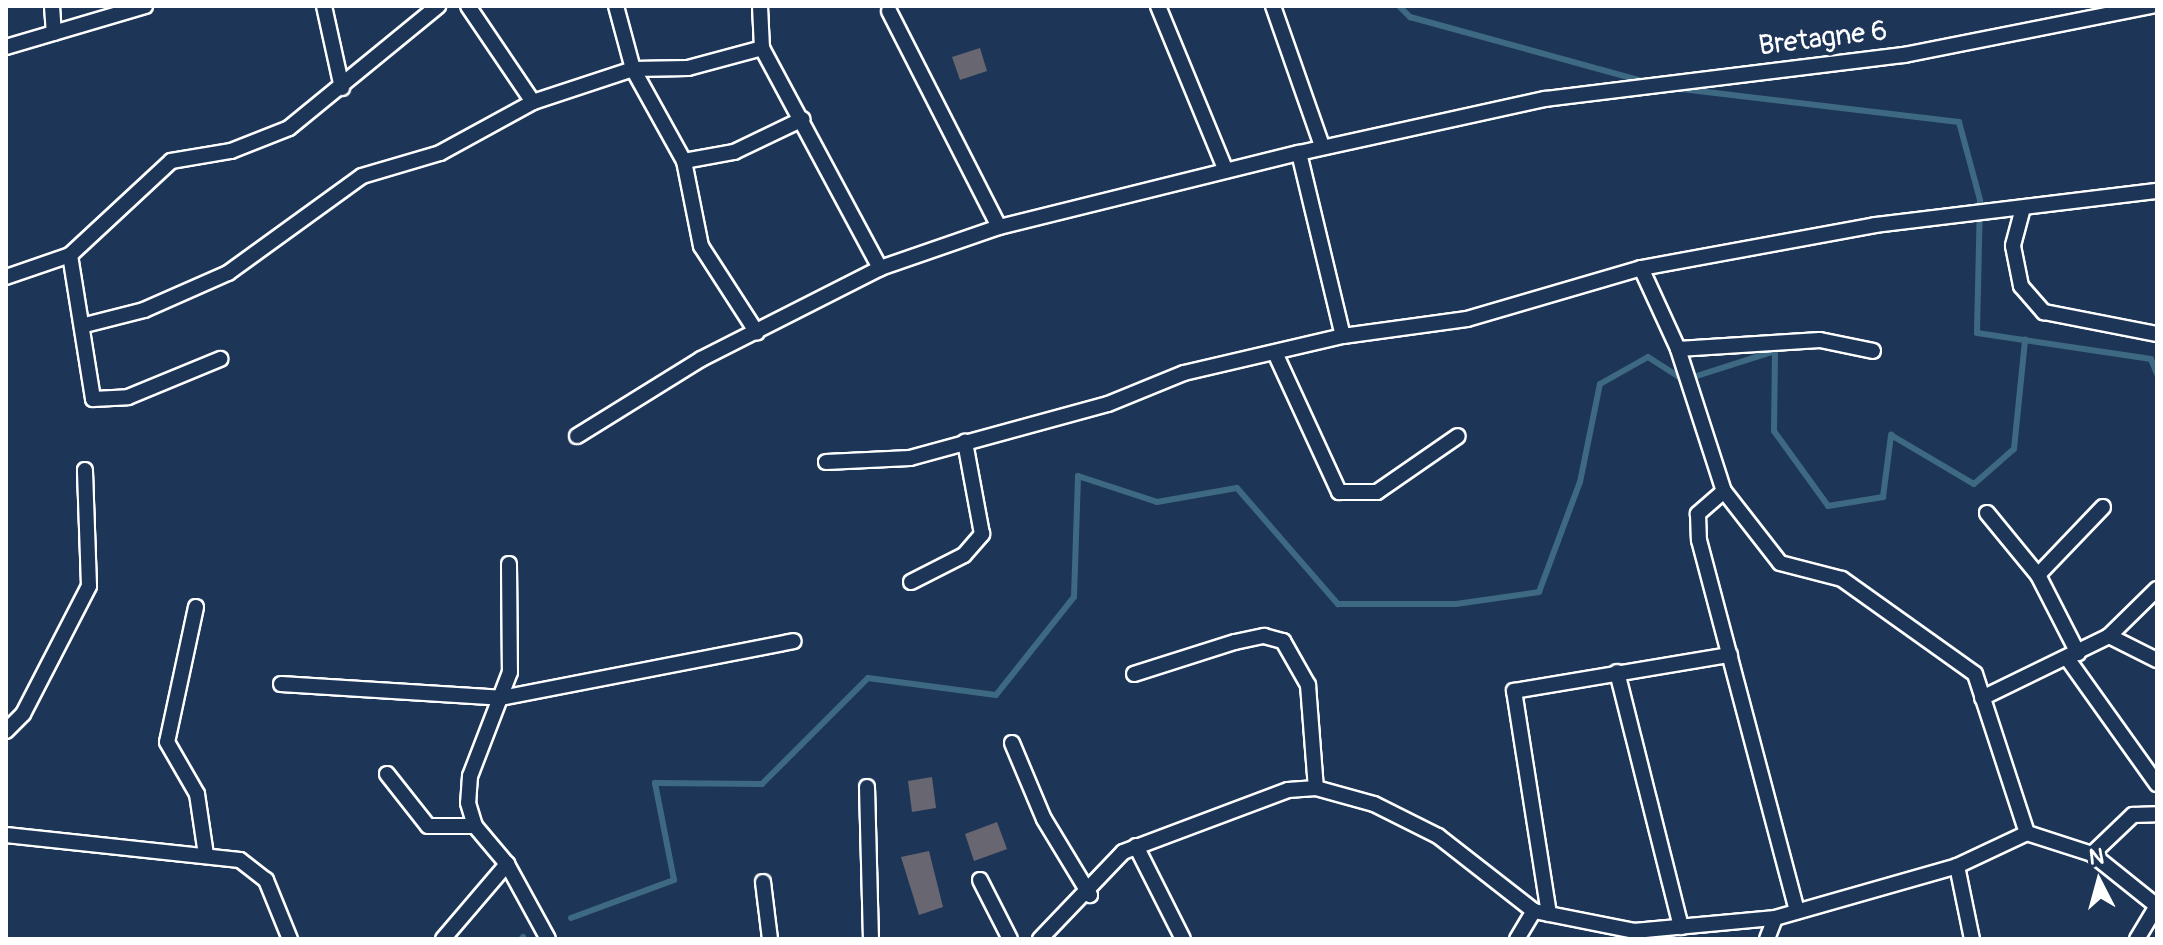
<!DOCTYPE html>
<html>
<head>
<meta charset="utf-8">
<style>
	body { margin:0 }
	#map { position:relative; width:2163px; height:945px; overflow:hidden; background:#1d3557; font-family:Pangolin,sans-serif }
	div>[style] { position:absolute }
	[style*='--x'] { left:calc(var(--x)*1px); top:calc(var(--y)*1px); width:calc(var(--w)*1px); rotate:calc(var(--a)*1deg) }
	.stream>* { height:6px; margin:-3px; padding:0 3px; transform-origin:3px; border-radius:3px; background:#3e6983 }
	.building>* { inset:0; background:#686771 }
	.roads { filter:drop-shadow(2px 0 #fff) drop-shadow(-2px 0 #fff) drop-shadow(0 2px #fff) drop-shadow(0 -2px #fff) }
	.minor>* { height:14px; margin:-7px; padding:0 7px; transform-origin:7px; border-radius:7px; background:#1d3557 }
	span { translate:-50% -50%; white-space:nowrap; text-align:center; line-height:1.15; -webkit-text-stroke:7px #1d3557; paint-order:stroke }
	.street-label { font-size:28px; color:#fff }
	.frame { position:absolute; inset:0; border:8px solid #fff; pointer-events:none }
	.north { position:absolute; left:2059px; top:841px; width:80px; height:80px; -webkit-text-stroke:6px #1d3557; paint-order:stroke; rotate:354deg; font-size:22px; font-weight:700; line-height:32px; text-align:center; color:#fff }
	.north::after { content:''; display:block; margin:auto; width:28px; height:36px; background:#fff; clip-path:polygon(50% 0,100% 100%,50% 72%,0 100%) }
</style>
</head>
<body>
<div id="map">
	<div class="stream">
		<i style="--x:1399;--y:6;--w:16;--a:45"></i>
		<i style="--x:1410;--y:17;--w:245;--a:15.4"></i>
		<i style="--x:1673;--y:88;--w:288;--a:6.8"></i>
		<i style="--x:1959;--y:122;--w:81;--a:74.9"></i>
		<i style="--x:1980;--y:200;--w:133;--a:91.3"></i>
		<i style="--x:1977;--y:333;--w:176;--a:8.5"></i>
		<i style="--x:2151;--y:359;--w:16;--a:68"></i>
		<i style="--x:571;--y:918;--w:110;--a:-20.3"></i>
		<i style="--x:674;--y:880;--w:99;--a:-101.1"></i>
		<i style="--x:655;--y:783;--w:107;--a:0.5"></i>
		<i style="--x:762;--y:784;--w:150;--a:-45"></i>
		<i style="--x:868;--y:678;--w:129;--a:7.6"></i>
		<i style="--x:996;--y:695;--w:125;--a:-51.5"></i>
		<i style="--x:1074;--y:597;--w:121;--a:-88.1"></i>
		<i style="--x:1078;--y:476;--w:83;--a:18.2"></i>
		<i style="--x:1157;--y:502;--w:81;--a:-9.9"></i>
		<i style="--x:1237;--y:488;--w:154;--a:49"></i>
		<i style="--x:1338;--y:604;--w:118;--a:0"></i>
		<i style="--x:1456;--y:604;--w:84;--a:-8.2"></i>
		<i style="--x:1539;--y:592;--w:117;--a:-69.6"></i>
		<i style="--x:1580;--y:482;--w:100;--a:-78.5"></i>
		<i style="--x:1600;--y:384;--w:55;--a:-29.4"></i>
		<i style="--x:1648;--y:357;--w:43;--a:32.6"></i>
		<i style="--x:1684;--y:380;--w:96;--a:-17.7"></i>
		<i style="--x:1775;--y:351;--w:80;--a:90.7"></i>
		<i style="--x:1774;--y:431;--w:92;--a:54.2"></i>
		<i style="--x:1828;--y:506;--w:56;--a:-9.3"></i>
		<i style="--x:1883;--y:497;--w:63;--a:-82.6"></i>
		<i style="--x:1891;--y:435;--w:96;--a:30.6"></i>
		<i style="--x:1974;--y:484;--w:53;--a:-41.2"></i>
		<i style="--x:2014;--y:449;--w:110;--a:-84.2"></i>
		<i style="--x:521;--y:939;--w:3;--a:-45"></i>
	</div>
	<div class="building">
		<i style="clip-path:polygon(980px 48px,987px 71px,960px 80px,952px 57px)"></i>
		<i style="clip-path:polygon(932px 777px,936px 808px,912px 812px,908px 781px)"></i>
		<i style="clip-path:polygon(997px 822px,1007px 849px,974px 861px,965px 834px)"></i>
		<i style="clip-path:polygon(929px 851px,943px 907px,919px 915px,901px 857px)"></i>
	</div>
	<div class="roads">
		<div class="minor">
			<i style="--x:52;--y:6;--w:27;--a:86"></i>
			<i style="--x:324;--y:6;--w:84;--a:77.6"></i>
			<i style="--x:468;--y:6;--w:116;--a:55.9"></i>
			<i style="--x:616;--y:6;--w:65;--a:74.9"></i>
			<i style="--x:633;--y:69;--w:105;--a:61"></i>
			<i style="--x:684;--y:161;--w:87;--a:78.7"></i>
			<i style="--x:701;--y:246;--w:103;--a:57.2"></i>
			<i style="--x:760;--y:6;--w:42;--a:87.3"></i>
			<i style="--x:1158;--y:6;--w:178;--a:67.6"></i>
			<i style="--x:1273;--y:6;--w:148;--a:70.7"></i>
			<i style="--x:889;--y:11;--w:242;--a:63"></i>
			<i style="--x:6;--y:47;--w:145;--a:-16.4"></i>
			<i style="--x:1299;--y:153;--w:252;--a:-12.4"></i>
			<i style="--x:1545;--y:99;--w:362;--a:-7"></i>
			<i style="--x:1904;--y:55;--w:253;--a:-11.2"></i>
			<i style="--x:684;--y:161;--w:51;--a:-10.2"></i>
			<i style="--x:734;--y:152;--w:76;--a:-25.6"></i>
			<i style="--x:2023;--y:208;--w:39;--a:105"></i>
			<i style="--x:2013;--y:246;--w:41;--a:78.7"></i>
			<i style="--x:2021;--y:286;--w:35;--a:49"></i>
			<i style="--x:2044;--y:312;--w:115;--a:11"></i>
			<i style="--x:70;--y:255;--w:146;--a:80.9"></i>
			<i style="--x:93;--y:399;--w:35;--a:-3"></i>
			<i style="--x:128;--y:397;--w:100;--a:-22.4"></i>
			<i style="--x:1641;--y:268;--w:89;--a:65.4"></i>
			<i style="--x:1678;--y:349;--w:149;--a:72.1"></i>
			<i style="--x:1724;--y:491;--w:91;--a:52.1"></i>
			<i style="--x:1780;--y:563;--w:64;--a:14.5"></i>
			<i style="--x:1842;--y:579;--w:163;--a:35.5"></i>
			<i style="--x:1975;--y:674;--w:167;--a:71.9"></i>
			<i style="--x:6;--y:277;--w:68;--a:-19"></i>
			<i style="--x:70;--y:255;--w:138;--a:-42.9"></i>
			<i style="--x:171;--y:161;--w:61;--a:-9.5"></i>
			<i style="--x:231;--y:151;--w:62;--a:-21.6"></i>
			<i style="--x:289;--y:128;--w:193;--a:-39.3"></i>
			<i style="--x:85;--y:325;--w:61;--a:-14.3"></i>
			<i style="--x:144;--y:310;--w:92;--a:-23.8"></i>
			<i style="--x:228;--y:273;--w:165;--a:-35.9"></i>
			<i style="--x:362;--y:176;--w:81;--a:-16.4"></i>
			<i style="--x:440;--y:153;--w:106;--a:-28.7"></i>
			<i style="--x:533;--y:102;--w:105;--a:-18.3"></i>
			<i style="--x:633;--y:69;--w:55;--a:-1"></i>
			<i style="--x:688;--y:68;--w:77;--a:-15.1"></i>
			<i style="--x:762;--y:48;--w:250;--a:61.8"></i>
			<i style="--x:880;--y:268;--w:126;--a:-19"></i>
			<i style="--x:999;--y:227;--w:309;--a:-13.9"></i>
			<i style="--x:1299;--y:153;--w:188;--a:76.5"></i>
			<i style="--x:1678;--y:349;--w:142;--a:-3.6"></i>
			<i style="--x:1820;--y:340;--w:54;--a:11.7"></i>
			<i style="--x:1276;--y:355;--w:151;--a:65.3"></i>
			<i style="--x:1339;--y:492;--w:38;--a:0"></i>
			<i style="--x:1377;--y:492;--w:98;--a:-34.7"></i>
			<i style="--x:577;--y:436;--w:146;--a:-31.8"></i>
			<i style="--x:701;--y:359;--w:201;--a:-26.9"></i>
			<i style="--x:826;--y:462;--w:84;--a:-2.7"></i>
			<i style="--x:910;--y:458;--w:205;--a:-15.3"></i>
			<i style="--x:1108;--y:404;--w:82;--a:-22.2"></i>
			<i style="--x:1184;--y:373;--w:163;--a:-13.1"></i>
			<i style="--x:1343;--y:336;--w:125;--a:-7.8"></i>
			<i style="--x:1467;--y:319;--w:181;--a:-16.3"></i>
			<i style="--x:1641;--y:268;--w:238;--a:-10.4"></i>
			<i style="--x:1875;--y:225;--w:284;--a:-6.9"></i>
			<i style="--x:1724;--y:491;--w:35;--a:139"></i>
			<i style="--x:1698;--y:514;--w:26;--a:88"></i>
			<i style="--x:1699;--y:540;--w:384;--a:75.2"></i>
			<i style="--x:1987;--y:513;--w:80;--a:50.6"></i>
			<i style="--x:2038;--y:575;--w:88;--a:62.9"></i>
			<i style="--x:509;--y:564;--w:108;--a:89.5"></i>
			<i style="--x:510;--y:672;--w:111;--a:111"></i>
			<i style="--x:470;--y:776;--w:27;--a:94"></i>
			<i style="--x:468;--y:803;--w:24;--a:73"></i>
			<i style="--x:475;--y:826;--w:50;--a:49.9"></i>
			<i style="--x:507;--y:864;--w:85;--a:61.3"></i>
			<i style="--x:2038;--y:575;--w:94;--a:-46.3"></i>
			<i style="--x:911;--y:582;--w:59;--a:-27"></i>
			<i style="--x:964;--y:555;--w:28;--a:-49"></i>
			<i style="--x:982;--y:534;--w:94;--a:-100.5"></i>
			<i style="--x:196;--y:607;--w:138;--a:102.1"></i>
			<i style="--x:167;--y:742;--w:60;--a:60"></i>
			<i style="--x:197;--y:794;--w:62;--a:81.6"></i>
			<i style="--x:2109;--y:636;--w:54;--a:26.6"></i>
			<i style="--x:2067;--y:658;--w:155;--a:54.5"></i>
			<i style="--x:1617;--y:672;--w:263;--a:75.9"></i>
			<i style="--x:1134;--y:674;--w:106;--a:-17.6"></i>
			<i style="--x:1235;--y:642;--w:30;--a:-12"></i>
			<i style="--x:1264;--y:636;--w:20;--a:15"></i>
			<i style="--x:1283;--y:641;--w:51;--a:60.4"></i>
			<i style="--x:1308;--y:685;--w:103;--a:85.6"></i>
			<i style="--x:281;--y:684;--w:220;--a:3.6"></i>
			<i style="--x:501;--y:698;--w:298;--a:-11"></i>
			<i style="--x:1982;--y:698;--w:141;--a:-26"></i>
			<i style="--x:2109;--y:636;--w:67;--a:-44.4"></i>
			<i style="--x:6;--y:731;--w:24;--a:-45"></i>
			<i style="--x:23;--y:714;--w:144;--a:-62.7"></i>
			<i style="--x:89;--y:586;--w:116;--a:-92"></i>
			<i style="--x:1012;--y:743;--w:82;--a:67.2"></i>
			<i style="--x:1044;--y:819;--w:89;--a:58.8"></i>
			<i style="--x:387;--y:774;--w:66;--a:51.7"></i>
			<i style="--x:428;--y:826;--w:47;--a:0"></i>
			<i style="--x:867;--y:787;--w:152;--a:88.5"></i>
			<i style="--x:6;--y:835;--w:235;--a:6.1"></i>
			<i style="--x:240;--y:860;--w:33;--a:38"></i>
			<i style="--x:266;--y:880;--w:64;--a:67.9"></i>
			<i style="--x:1136;--y:846;--w:104;--a:63.2"></i>
			<i style="--x:2092;--y:854;--w:57;--a:-43.6"></i>
			<i style="--x:2133;--y:815;--w:24;--a:-2"></i>
			<i style="--x:1957;--y:866;--w:75;--a:78.4"></i>
			<i style="--x:980;--y:880;--w:66;--a:63"></i>
			<i style="--x:763;--y:882;--w:57;--a:83"></i>
			<i style="--x:1549;--y:914;--w:226;--a:-98.9"></i>
			<i style="--x:1514;--y:691;--w:219;--a:-9.5"></i>
			<i style="--x:443;--y:939;--w:99;--a:-49.5"></i>
			<i style="--x:1040;--y:939;--w:120;--a:-46.3"></i>
			<i style="--x:1123;--y:852;--w:176;--a:-20.6"></i>
			<i style="--x:1288;--y:790;--w:28;--a:-4"></i>
			<i style="--x:1316;--y:788;--w:60;--a:15.4"></i>
			<i style="--x:1374;--y:804;--w:72;--a:26.6"></i>
			<i style="--x:1438;--y:836;--w:122;--a:38"></i>
			<i style="--x:1534;--y:911;--w:102;--a:11.3"></i>
			<i style="--x:1634;--y:931;--w:142;--a:-5.3"></i>
			<i style="--x:1775;--y:918;--w:189;--a:-15.9"></i>
			<i style="--x:1957;--y:866;--w:77;--a:-25.2"></i>
			<i style="--x:2027;--y:833;--w:68;--a:17.9"></i>
			<i style="--x:2092;--y:854;--w:83;--a:38.7"></i>
			<i style="--x:1517;--y:939;--w:33;--a:-59"></i>
			<i style="--x:1767;--y:939;--w:22;--a:-69"></i>
			<i style="--x:2137;--y:939;--w:39;--a:-59"></i>
		</div>
	</div>
	<div class="street-label">
		<span style="left:1823px;top:39px;rotate:-7deg">Bretagne 6</span>
	</div>
	<div class="frame"></div>
	<div class="north">N</div>
</div>
</body>
</html>
